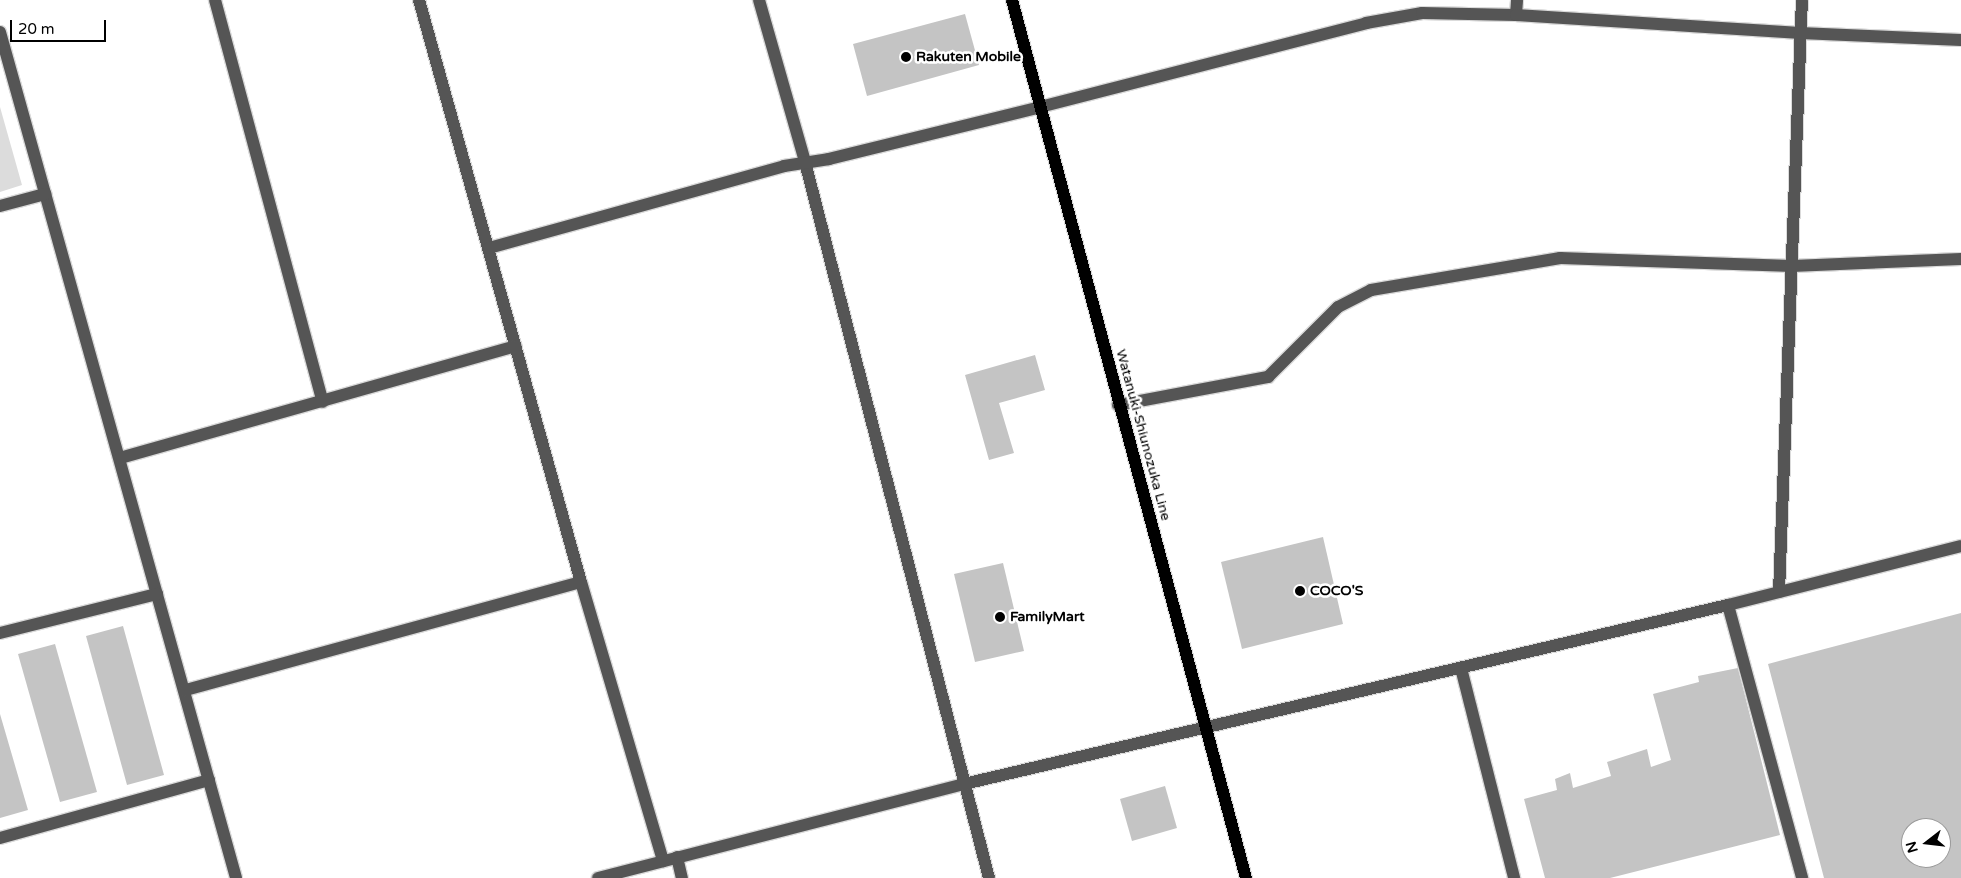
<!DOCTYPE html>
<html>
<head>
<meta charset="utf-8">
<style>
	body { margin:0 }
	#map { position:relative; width:1961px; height:878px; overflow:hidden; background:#fff; font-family:"Varela Round",sans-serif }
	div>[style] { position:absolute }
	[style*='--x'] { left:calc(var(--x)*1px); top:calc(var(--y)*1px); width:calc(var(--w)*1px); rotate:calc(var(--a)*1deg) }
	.green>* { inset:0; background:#dcdcdc }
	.building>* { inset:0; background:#c4c4c4 }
	.roads { filter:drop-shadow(1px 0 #dbdbdb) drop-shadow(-1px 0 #dbdbdb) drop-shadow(0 1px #dbdbdb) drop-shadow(0 -1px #dbdbdb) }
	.minor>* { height:12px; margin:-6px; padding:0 6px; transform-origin:6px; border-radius:6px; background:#555 }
	.major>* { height:12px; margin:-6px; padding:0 6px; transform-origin:6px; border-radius:6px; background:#000 }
	.dots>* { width:14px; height:14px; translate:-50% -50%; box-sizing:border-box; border:2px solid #fff; border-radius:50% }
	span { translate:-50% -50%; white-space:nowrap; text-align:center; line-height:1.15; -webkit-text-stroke:5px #fff; paint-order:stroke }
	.poi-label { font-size:14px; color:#000; font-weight:700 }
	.left { translate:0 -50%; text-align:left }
	.street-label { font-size:14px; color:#000 }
	.north { position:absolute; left:1901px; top:818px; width:50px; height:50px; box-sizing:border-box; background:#fff; border:1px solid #999; border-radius:50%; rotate:254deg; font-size:14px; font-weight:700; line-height:20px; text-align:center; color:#000 }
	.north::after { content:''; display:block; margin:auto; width:18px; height:22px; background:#000; clip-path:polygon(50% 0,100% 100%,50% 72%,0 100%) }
	.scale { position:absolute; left:10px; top:20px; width:96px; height:22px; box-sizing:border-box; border:2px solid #000; border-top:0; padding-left:6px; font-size:15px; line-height:18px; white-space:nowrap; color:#000; -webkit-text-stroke:4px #fff; paint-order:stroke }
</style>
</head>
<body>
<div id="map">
	<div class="green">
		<i style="clip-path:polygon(0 107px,22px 185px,0 192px)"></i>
	</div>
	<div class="building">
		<i style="clip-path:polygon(965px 14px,979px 65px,867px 96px,853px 44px)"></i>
		<i style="clip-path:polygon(1035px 355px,1045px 390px,999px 403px,1014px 453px,989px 460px,965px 375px)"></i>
		<i style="clip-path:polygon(1323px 537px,1343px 624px,1242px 649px,1221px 562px)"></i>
		<i style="clip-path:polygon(1003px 563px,1024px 651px,975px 662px,954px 574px)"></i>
		<i style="clip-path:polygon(evenodd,1961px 613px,1961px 878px,1824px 878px,1768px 664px,1961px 613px,1911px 828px,1941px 828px,1941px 858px,1911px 858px,1911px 828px)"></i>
		<i style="clip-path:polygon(123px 626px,164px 775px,127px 785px,86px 636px)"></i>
		<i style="clip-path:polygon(55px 644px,97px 792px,60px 802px,18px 654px)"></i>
		<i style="clip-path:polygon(1738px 668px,1780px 835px,1610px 878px,1545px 878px,1524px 799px,1557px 790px,1555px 779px,1570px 773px,1573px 788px,1611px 776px,1607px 762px,1647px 749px,1651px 767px,1671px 760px,1653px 694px,1699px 682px,1698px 676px)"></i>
		<i style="clip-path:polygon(0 714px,28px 810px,0 818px)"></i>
		<i style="clip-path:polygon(1165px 786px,1177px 828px,1132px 841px,1120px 799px)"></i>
	</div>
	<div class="roads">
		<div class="minor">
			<i style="--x:215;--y:0;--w:416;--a:75"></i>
			<i style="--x:419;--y:0;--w:604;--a:74.45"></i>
			<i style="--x:581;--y:582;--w:291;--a:73.6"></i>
			<i style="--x:759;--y:0;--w:168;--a:74.1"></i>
			<i style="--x:805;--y:162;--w:739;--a:75.59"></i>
			<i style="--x:1516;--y:15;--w:15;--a:-86"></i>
			<i style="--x:0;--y:32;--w:878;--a:74.41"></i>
			<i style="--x:0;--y:206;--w:47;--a:-14.9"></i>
			<i style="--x:489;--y:248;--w:306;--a:-15.5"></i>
			<i style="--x:784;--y:166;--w:46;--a:-8.8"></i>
			<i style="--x:829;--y:159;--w:217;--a:-13.8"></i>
			<i style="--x:1040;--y:107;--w:337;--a:-14.4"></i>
			<i style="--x:1366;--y:23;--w:57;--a:-10.1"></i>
			<i style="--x:1422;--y:13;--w:94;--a:1.2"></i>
			<i style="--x:1516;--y:15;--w:285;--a:3.6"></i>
			<i style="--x:1800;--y:33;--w:161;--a:2.5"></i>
			<i style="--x:1118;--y:405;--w:153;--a:-10.6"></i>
			<i style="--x:1268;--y:377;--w:99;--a:-45"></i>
			<i style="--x:1338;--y:307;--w:37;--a:-27"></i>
			<i style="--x:1371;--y:290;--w:192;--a:-9.6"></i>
			<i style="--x:1560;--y:258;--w:232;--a:2"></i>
			<i style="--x:1792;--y:266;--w:169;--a:-2.4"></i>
			<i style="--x:120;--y:458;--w:411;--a:-15.8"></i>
			<i style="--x:1779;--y:592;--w:592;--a:-87.78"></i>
			<i style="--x:1728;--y:605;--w:283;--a:74.8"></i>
			<i style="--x:0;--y:633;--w:162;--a:-14"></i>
			<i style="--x:1461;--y:668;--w:217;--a:75.8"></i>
			<i style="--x:186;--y:690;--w:409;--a:-15.3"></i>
			<i style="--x:0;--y:838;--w:217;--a:-15.5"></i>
			<i style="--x:677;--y:857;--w:22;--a:77"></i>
			<i style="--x:598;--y:878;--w:378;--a:-14.4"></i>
			<i style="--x:964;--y:784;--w:785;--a:-13.19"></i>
			<i style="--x:1728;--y:605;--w:240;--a:-14.2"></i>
		</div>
		<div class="major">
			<i style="--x:1012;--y:0;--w:909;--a:75.08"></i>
		</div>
	</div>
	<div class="dots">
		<i style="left:906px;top:57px;background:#000"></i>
		<i style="left:1300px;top:591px;background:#000"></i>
		<i style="left:1000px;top:617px;background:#000"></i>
	</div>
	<div class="poi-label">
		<span class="left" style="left:916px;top:57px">Rakuten Mobile</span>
		<span class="left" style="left:1310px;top:591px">COCO'S</span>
		<span class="left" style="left:1010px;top:617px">FamilyMart</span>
	</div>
	<div class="street-label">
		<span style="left:1143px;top:435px;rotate:75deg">Watanuki-Shiunozuka Line</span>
	</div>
	<div class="north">N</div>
	<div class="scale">20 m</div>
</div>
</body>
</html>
